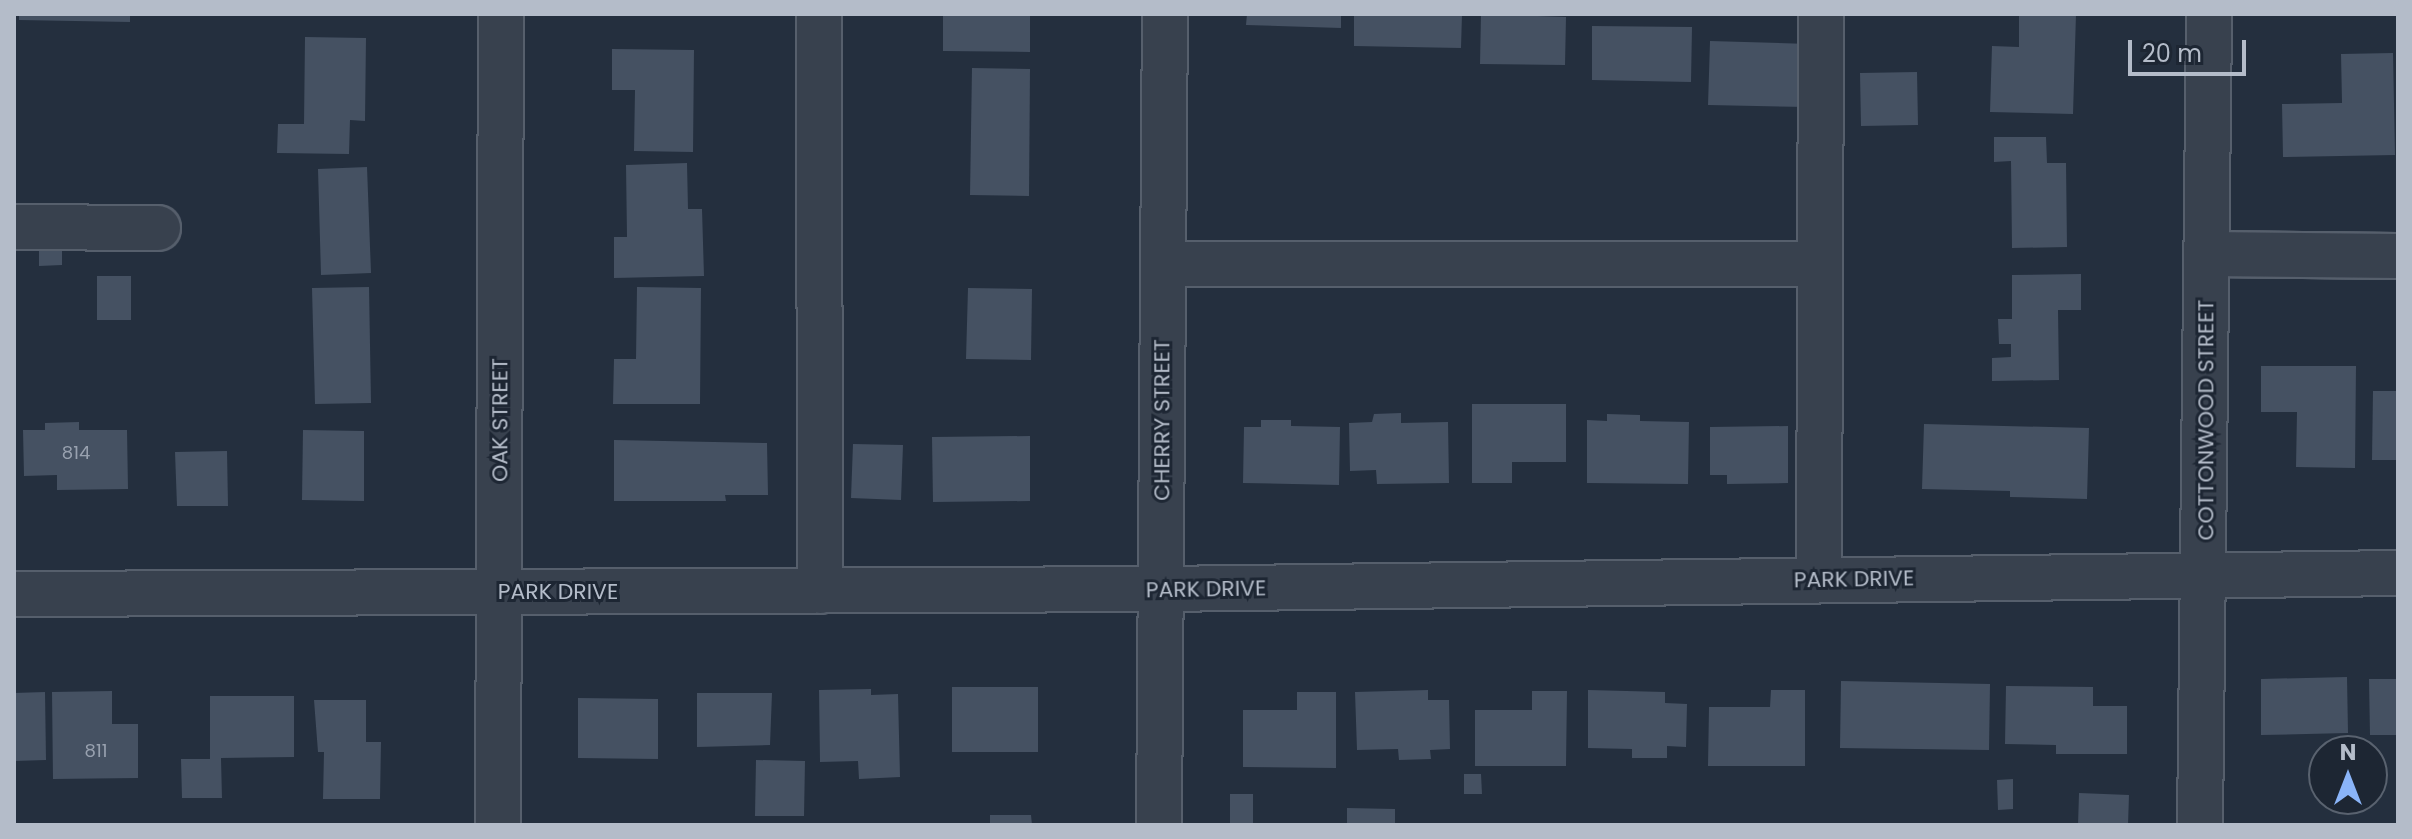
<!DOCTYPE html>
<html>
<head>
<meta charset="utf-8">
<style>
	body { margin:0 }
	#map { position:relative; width:2412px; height:839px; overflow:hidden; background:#242f3e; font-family:Poppins,sans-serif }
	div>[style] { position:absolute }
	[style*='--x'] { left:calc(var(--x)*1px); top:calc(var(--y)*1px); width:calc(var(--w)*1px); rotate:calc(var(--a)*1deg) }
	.building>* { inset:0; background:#455162 }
	.roads { filter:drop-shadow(2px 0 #565f6c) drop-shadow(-2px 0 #565f6c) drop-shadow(0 2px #565f6c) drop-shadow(0 -2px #565f6c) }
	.minor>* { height:44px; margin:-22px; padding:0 22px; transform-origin:22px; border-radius:22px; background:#38414e }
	span { translate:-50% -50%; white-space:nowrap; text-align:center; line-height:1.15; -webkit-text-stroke:6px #1d2633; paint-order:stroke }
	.number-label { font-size:18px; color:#98a1af }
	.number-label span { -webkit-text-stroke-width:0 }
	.street-label { font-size:22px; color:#b4bcc9 }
	.frame { position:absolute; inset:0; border:16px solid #b4bcc9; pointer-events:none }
	.north { position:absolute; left:2308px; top:735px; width:80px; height:80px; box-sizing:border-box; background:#1d2633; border:2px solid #59626f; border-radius:50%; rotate:0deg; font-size:22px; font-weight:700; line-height:32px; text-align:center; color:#b4bcc9 }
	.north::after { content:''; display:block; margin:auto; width:28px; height:36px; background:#8ab4f8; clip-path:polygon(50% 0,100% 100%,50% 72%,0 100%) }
	.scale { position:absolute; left:2128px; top:40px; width:118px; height:36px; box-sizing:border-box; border:4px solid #b4bcc9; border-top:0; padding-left:10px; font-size:24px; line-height:28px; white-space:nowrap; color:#b4bcc9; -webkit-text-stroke:6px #1d2633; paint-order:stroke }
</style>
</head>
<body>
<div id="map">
	<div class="building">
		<i style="clip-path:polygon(19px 14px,130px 14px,130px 22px,19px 20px)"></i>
		<i style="clip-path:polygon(943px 14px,1030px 14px,1030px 52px,943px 51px)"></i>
		<i style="clip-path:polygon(1247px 14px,1341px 14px,1341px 28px,1246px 25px)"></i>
		<i style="clip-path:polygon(1354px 14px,1462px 14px,1461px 48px,1354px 46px)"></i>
		<i style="clip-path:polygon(1481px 14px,1566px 17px,1565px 65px,1480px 64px)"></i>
		<i style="clip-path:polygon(2019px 14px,2076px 14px,2073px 114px,1990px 112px,1992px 46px,2019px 47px)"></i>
		<i style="clip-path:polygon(1592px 26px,1692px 27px,1691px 82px,1592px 80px)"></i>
		<i style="clip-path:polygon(305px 37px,366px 38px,365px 121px,350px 120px,349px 154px,277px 153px,278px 124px,304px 124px)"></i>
		<i style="clip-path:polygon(1710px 41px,1809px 44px,1807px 107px,1708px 105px)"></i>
		<i style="clip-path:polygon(612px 49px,694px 50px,693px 152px,634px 151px,635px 90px,612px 90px)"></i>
		<i style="clip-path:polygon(2393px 53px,2395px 155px,2283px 157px,2282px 104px,2342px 103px,2341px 54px)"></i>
		<i style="clip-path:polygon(972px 68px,1030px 69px,1029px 196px,970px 195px)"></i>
		<i style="clip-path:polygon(1917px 72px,1918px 125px,1861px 126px,1860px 73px)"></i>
		<i style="clip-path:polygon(1994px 137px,2046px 137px,2047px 163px,2066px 163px,2067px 247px,2012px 248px,2011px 161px,1994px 162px)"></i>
		<i style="clip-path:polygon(687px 163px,688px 209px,702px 209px,704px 276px,614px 278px,614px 237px,627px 237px,626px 165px)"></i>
		<i style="clip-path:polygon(367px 167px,371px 273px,321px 275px,318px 169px)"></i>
		<i style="clip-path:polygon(62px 247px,62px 265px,39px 266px,39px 248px)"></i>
		<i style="clip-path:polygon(2081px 274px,2081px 310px,2058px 310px,2059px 380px,1992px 381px,1992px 358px,2011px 357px,2011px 344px,1999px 344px,1998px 319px,2012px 319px,2012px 275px)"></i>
		<i style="clip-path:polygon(97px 276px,131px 276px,131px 320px,97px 320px)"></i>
		<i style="clip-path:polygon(369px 287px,371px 403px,315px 404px,312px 288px)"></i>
		<i style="clip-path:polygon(637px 287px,701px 288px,700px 404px,613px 404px,614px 359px,636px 359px)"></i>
		<i style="clip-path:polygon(968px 288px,1032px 289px,1031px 360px,966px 359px)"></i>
		<i style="clip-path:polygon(2261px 366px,2356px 366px,2355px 468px,2296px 467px,2297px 412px,2261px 412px)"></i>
		<i style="clip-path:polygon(2373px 391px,2398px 391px,2398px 460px,2372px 460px)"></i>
		<i style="clip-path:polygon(1472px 404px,1566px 404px,1566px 462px,1512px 462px,1512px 483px,1472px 483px)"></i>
		<i style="clip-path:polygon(1401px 413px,1401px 423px,1448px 422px,1449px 483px,1377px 484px,1376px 470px,1350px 471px,1349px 423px,1372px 422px,1374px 414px)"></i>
		<i style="clip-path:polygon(1607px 414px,1640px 415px,1640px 421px,1689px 422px,1688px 484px,1587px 483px,1587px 420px,1607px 421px)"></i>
		<i style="clip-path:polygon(1261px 420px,1291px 420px,1291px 426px,1340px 427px,1339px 485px,1243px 483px,1244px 427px,1261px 427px)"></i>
		<i style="clip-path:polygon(79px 422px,79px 430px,127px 430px,128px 489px,57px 490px,57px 475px,24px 476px,23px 430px,45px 430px,45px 423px)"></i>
		<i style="clip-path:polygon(1924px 424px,2089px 428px,2087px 499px,2010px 497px,2010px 491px,1922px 489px)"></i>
		<i style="clip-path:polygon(1788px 426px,1788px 483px,1727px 484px,1727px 475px,1710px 475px,1710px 427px)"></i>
		<i style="clip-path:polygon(303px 430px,364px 431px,364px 501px,302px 500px)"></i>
		<i style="clip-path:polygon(1030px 436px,1030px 501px,933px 502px,932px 437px)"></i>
		<i style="clip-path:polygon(614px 440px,767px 443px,768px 495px,725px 495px,726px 501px,614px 501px)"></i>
		<i style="clip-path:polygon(853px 444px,903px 445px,901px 500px,851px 498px)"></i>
		<i style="clip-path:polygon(227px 451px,228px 506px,177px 506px,175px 452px)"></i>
		<i style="clip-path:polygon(2347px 677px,2348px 733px,2261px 735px,2261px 679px)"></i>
		<i style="clip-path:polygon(2369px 679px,2398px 679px,2398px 735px,2370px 735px)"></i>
		<i style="clip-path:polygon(1841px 681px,1990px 684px,1989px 750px,1840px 748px)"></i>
		<i style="clip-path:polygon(2006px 686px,2093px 687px,2093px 706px,2127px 706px,2127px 754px,2056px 754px,2056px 745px,2005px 744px)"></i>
		<i style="clip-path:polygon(952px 687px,1038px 687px,1038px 752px,952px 752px)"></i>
		<i style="clip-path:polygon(871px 689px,871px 695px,898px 694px,900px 777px,859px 779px,858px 761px,820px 762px,819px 690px)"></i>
		<i style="clip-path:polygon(1428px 690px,1428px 700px,1449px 700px,1450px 749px,1430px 750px,1431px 759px,1399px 760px,1398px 749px,1357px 750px,1355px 692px)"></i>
		<i style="clip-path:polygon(1588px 690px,1665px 692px,1665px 703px,1687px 704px,1686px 747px,1667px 746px,1667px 758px,1632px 758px,1632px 749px,1588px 748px)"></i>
		<i style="clip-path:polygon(1771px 690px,1805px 690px,1805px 766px,1708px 766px,1709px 707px,1770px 707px)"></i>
		<i style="clip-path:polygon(112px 691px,112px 724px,138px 724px,138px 778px,53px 779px,52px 692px)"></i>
		<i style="clip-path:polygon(1532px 691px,1567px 691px,1566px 766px,1475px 766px,1475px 710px,1532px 710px)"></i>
		<i style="clip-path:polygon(45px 692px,46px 760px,14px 761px,14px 693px)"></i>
		<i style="clip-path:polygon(1297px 692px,1336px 692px,1336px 768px,1243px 767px,1243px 710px,1297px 710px)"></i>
		<i style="clip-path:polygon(697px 693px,772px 693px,770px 745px,697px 747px)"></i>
		<i style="clip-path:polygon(210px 696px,294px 696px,294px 757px,221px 758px,222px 798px,182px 798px,181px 759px,210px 759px)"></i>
		<i style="clip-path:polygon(578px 698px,658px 699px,658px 759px,578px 758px)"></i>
		<i style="clip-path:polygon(314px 700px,366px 700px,366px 742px,381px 742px,380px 799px,323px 799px,324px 752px,318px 752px)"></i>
		<i style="clip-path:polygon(756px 760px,805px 761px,804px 816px,755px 816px)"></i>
		<i style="clip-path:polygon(1464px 774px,1481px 774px,1482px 794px,1464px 794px)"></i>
		<i style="clip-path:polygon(2013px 779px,2013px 809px,1998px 810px,1997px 780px)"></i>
		<i style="clip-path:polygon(2079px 793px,2129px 795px,2128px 825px,2078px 825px)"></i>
		<i style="clip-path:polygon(1230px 794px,1253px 794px,1253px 825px,1230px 825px)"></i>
		<i style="clip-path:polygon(1347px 808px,1395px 809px,1395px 825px,1347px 825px)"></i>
		<i style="clip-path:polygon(990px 815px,1031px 815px,1032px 825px,990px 825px)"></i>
	</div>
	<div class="roads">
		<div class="minor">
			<i style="--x:819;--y:14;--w:577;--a:89.9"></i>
			<i style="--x:14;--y:227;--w:144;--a:0.4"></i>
			<i style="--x:2207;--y:254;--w:191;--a:0.6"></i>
			<i style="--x:1163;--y:264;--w:656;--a:0"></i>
			<i style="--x:1819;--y:579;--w:565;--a:-89.8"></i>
			<i style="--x:14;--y:594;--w:1147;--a:-0.25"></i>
			<i style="--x:1161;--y:589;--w:1237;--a:-0.74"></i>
			<i style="--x:498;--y:825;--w:811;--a:-89.79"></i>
			<i style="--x:1159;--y:825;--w:811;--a:-89.58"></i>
			<i style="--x:2200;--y:825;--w:811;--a:-89.36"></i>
		</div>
	</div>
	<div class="number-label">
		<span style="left:76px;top:453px">814</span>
		<span style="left:96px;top:751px">811</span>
	</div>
	<div class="street-label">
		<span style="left:500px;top:420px;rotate:-90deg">OAK STREET</span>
		<span style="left:1162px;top:420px;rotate:-90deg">CHERRY STREET</span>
		<span style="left:2206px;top:420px;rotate:-90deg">COTTONWOOD STREET</span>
		<span style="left:1854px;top:579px;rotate:-1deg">PARK DRIVE</span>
		<span style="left:1206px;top:589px;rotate:-1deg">PARK DRIVE</span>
		<span style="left:558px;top:592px">PARK DRIVE</span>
	</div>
	<div class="frame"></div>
	<div class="north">N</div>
	<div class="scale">20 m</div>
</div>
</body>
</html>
